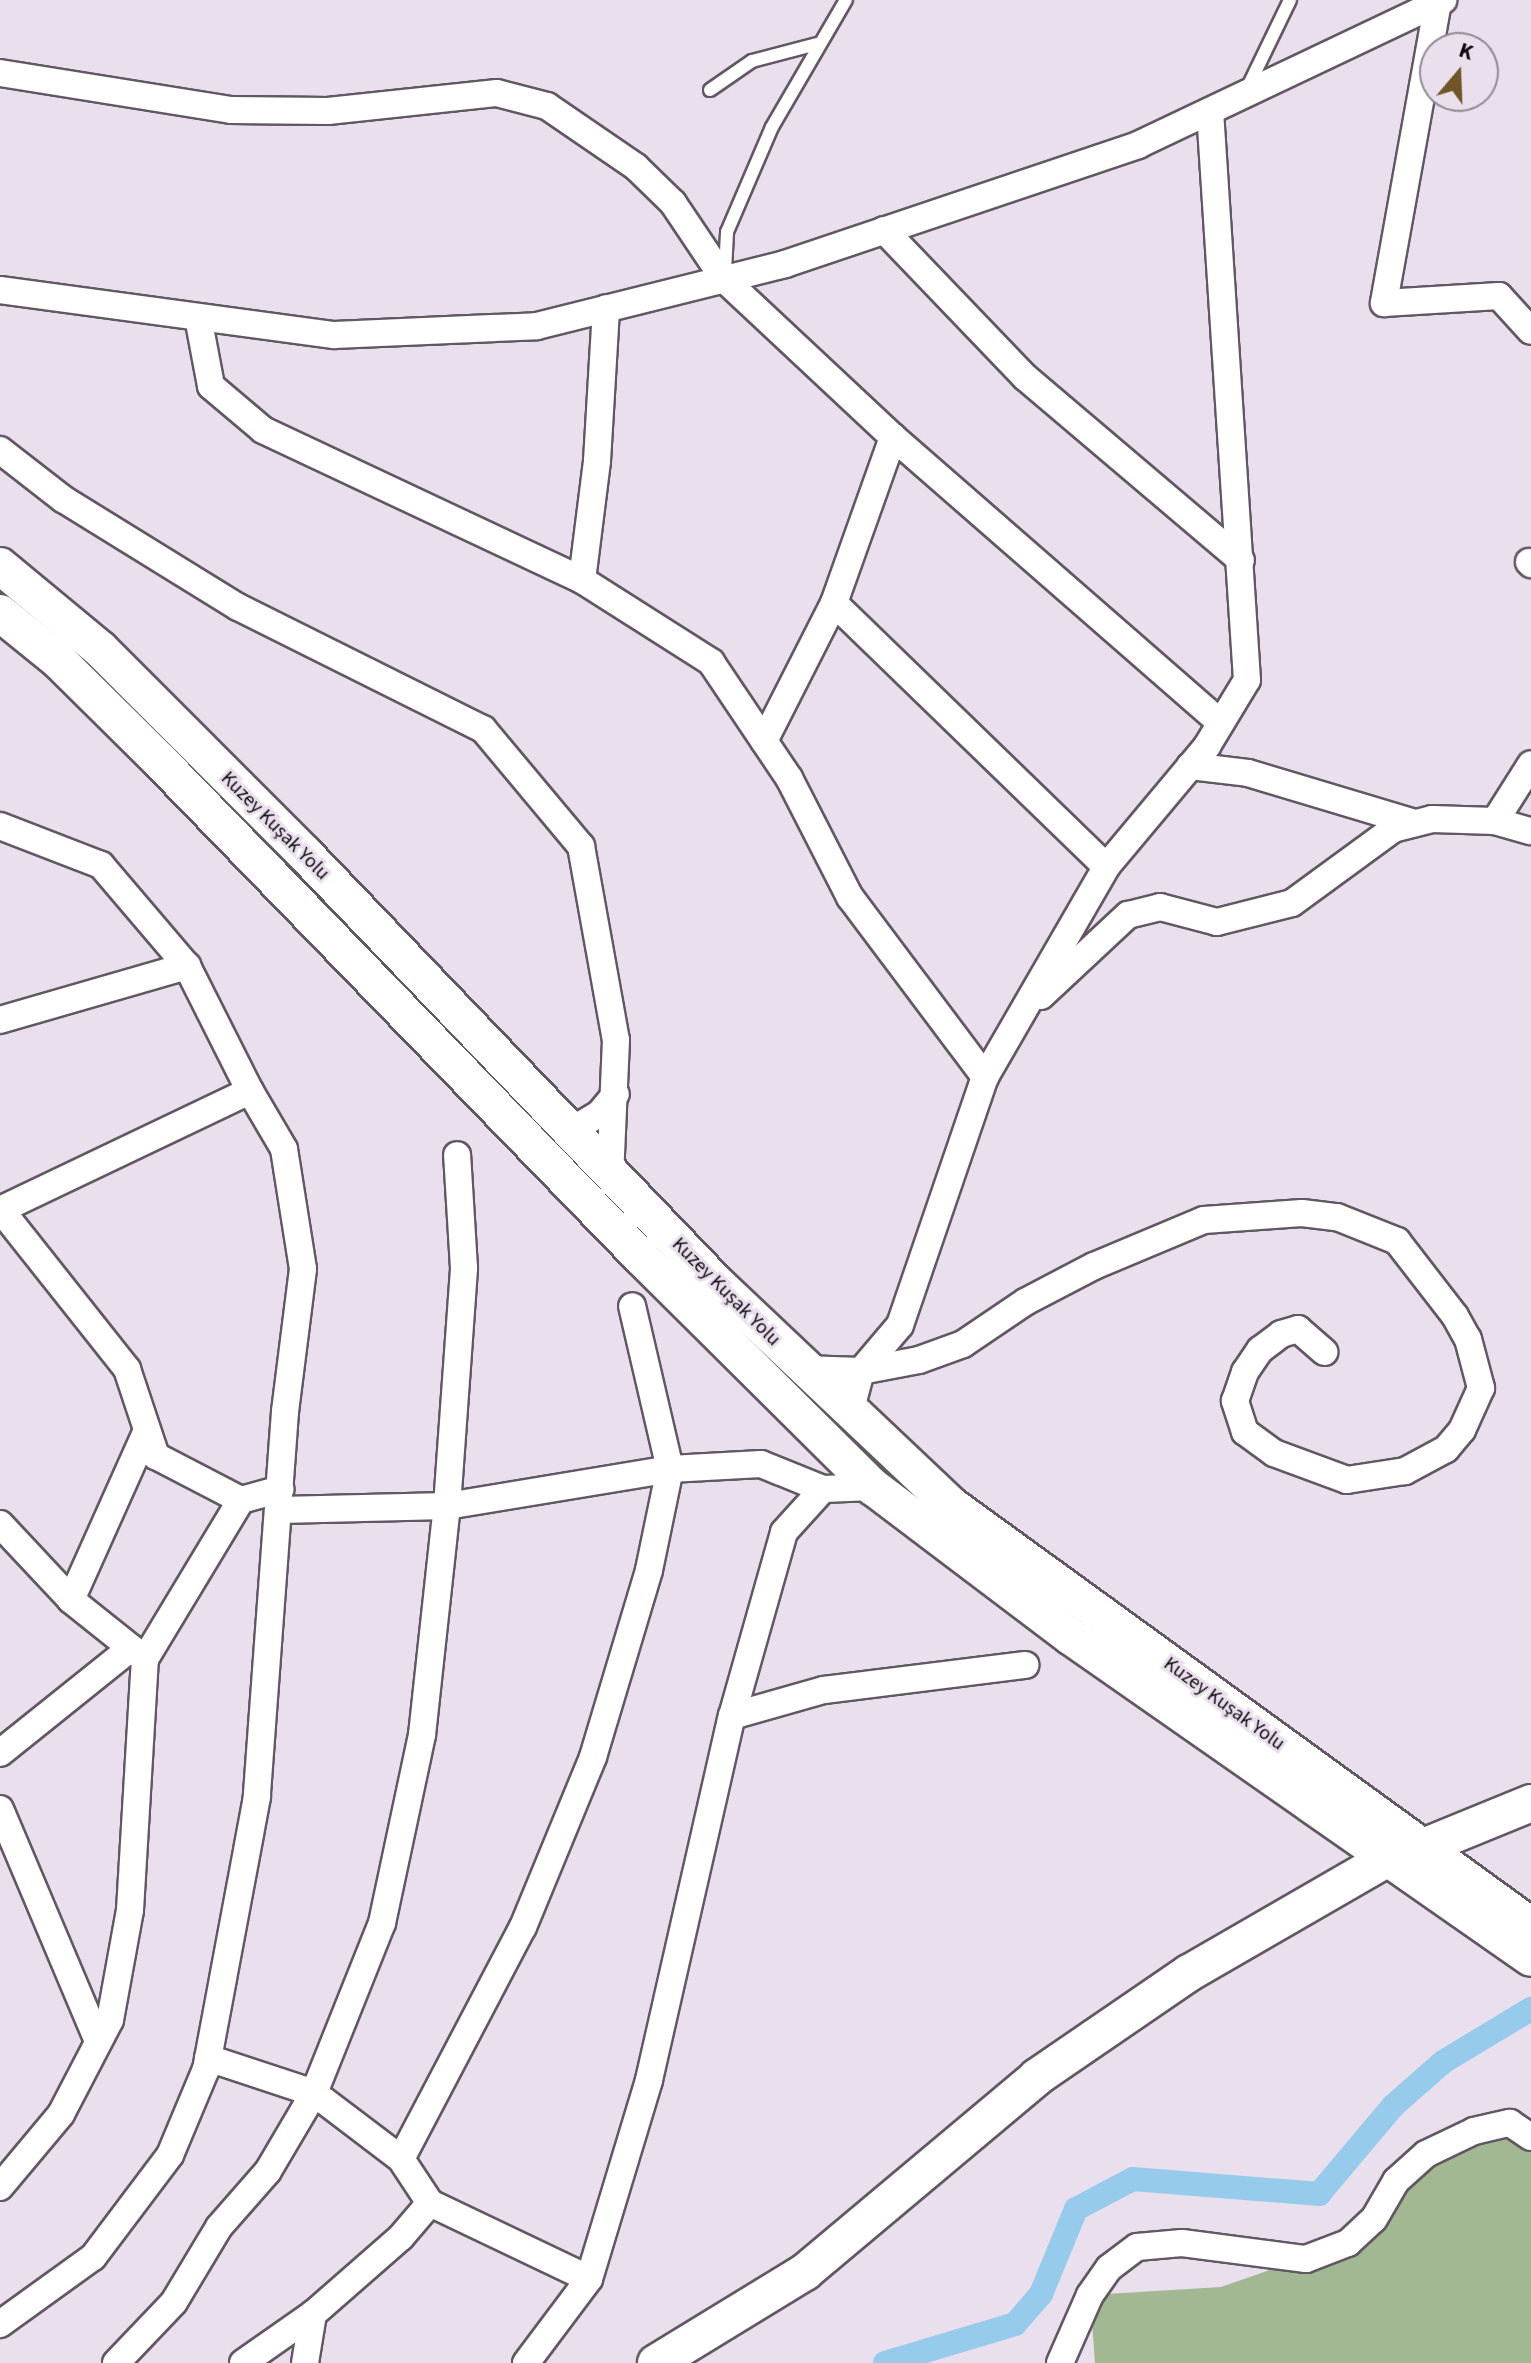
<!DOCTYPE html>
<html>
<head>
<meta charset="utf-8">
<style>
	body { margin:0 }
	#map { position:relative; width:1531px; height:2363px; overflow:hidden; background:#eadfec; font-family:"Source Sans 3",sans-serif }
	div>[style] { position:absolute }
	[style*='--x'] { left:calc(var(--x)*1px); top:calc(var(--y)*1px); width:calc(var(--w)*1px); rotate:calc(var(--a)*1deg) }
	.green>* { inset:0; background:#a2b892 }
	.canal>* { height:24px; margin:-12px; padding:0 12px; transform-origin:12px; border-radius:12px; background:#96cbec }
	.roads { filter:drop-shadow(2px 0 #625863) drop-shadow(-2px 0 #625863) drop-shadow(0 2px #625863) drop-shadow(0 -2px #625863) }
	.lane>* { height:12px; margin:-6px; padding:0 6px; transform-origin:6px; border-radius:6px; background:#fff }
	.street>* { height:26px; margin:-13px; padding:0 13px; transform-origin:13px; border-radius:13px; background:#fff }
	.secondary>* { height:36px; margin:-18px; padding:0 18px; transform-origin:18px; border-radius:18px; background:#fff }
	span { translate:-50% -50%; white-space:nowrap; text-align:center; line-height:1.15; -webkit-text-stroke:6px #eadfec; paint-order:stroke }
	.street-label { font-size:20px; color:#0f0b10 }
	.north { position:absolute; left:1419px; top:32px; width:80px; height:80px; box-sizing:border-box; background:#eadfec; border:2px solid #928a94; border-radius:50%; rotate:19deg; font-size:22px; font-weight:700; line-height:32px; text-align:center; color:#0f0b10 }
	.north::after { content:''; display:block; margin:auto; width:28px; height:36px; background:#6f5527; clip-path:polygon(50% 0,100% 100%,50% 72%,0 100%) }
</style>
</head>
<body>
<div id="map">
	<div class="green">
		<i style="clip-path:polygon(1474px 2131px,1531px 2134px,1531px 2363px,1095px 2363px,1090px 2295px,1221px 2287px,1348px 2243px)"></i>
	</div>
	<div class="canal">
		<i style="--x:885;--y:2363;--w:136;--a:-16.7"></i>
		<i style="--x:1015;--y:2324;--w:40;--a:-49"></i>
		<i style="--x:1041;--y:2294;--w:92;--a:-67.6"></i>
		<i style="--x:1076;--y:2209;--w:64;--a:-27.8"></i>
		<i style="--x:1133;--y:2179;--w:187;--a:4.6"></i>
		<i style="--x:1319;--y:2194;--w:115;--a:-49.9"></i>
		<i style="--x:1393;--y:2106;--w:67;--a:-41.3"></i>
		<i style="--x:1443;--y:2062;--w:103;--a:-31.1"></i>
	</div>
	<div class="roads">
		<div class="lane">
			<i style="--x:710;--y:90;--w:51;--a:-34.6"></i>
			<i style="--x:752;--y:61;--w:67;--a:-14.7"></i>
			<i style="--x:1246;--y:91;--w:101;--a:-64.2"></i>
			<i style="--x:725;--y:272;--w:40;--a:-87.1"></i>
			<i style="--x:727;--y:232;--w:114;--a:-66.8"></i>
			<i style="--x:772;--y:127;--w:147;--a:-59.8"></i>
		</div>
		<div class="street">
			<i style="--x:1438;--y:2;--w:306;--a:100.2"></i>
			<i style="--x:1384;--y:303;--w:115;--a:-3.5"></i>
			<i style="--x:1499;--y:296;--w:47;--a:47.6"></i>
			<i style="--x:0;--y:73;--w:234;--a:9.1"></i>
			<i style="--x:231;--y:110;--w:97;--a:0.6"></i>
			<i style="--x:328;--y:111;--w:170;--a:-6.1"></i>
			<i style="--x:497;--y:93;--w:52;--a:14.6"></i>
			<i style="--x:547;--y:106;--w:108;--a:34.4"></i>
			<i style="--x:636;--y:167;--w:52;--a:44.2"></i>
			<i style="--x:673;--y:203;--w:92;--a:56.1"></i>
			<i style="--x:724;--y:279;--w:231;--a:43.1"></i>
			<i style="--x:893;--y:437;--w:435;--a:41.1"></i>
			<i style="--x:884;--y:230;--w:204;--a:46.2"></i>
			<i style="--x:1025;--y:377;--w:283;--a:40.3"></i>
			<i style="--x:0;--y:290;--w:337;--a:7.7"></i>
			<i style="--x:334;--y:335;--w:203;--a:-2.5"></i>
			<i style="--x:537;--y:326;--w:256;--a:-14"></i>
			<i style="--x:785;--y:264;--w:373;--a:-18.6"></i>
			<i style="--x:1138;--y:145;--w:338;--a:-25.4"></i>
			<i style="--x:198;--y:317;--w:70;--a:79.3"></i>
			<i style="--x:211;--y:386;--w:68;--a:40.2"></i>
			<i style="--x:263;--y:430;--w:353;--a:25.2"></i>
			<i style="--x:582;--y:580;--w:153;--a:32.4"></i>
			<i style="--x:711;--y:662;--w:140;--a:56.1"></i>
			<i style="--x:789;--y:778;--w:134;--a:62.9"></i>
			<i style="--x:850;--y:897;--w:225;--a:53.1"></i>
			<i style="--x:0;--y:450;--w:80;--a:37.9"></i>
			<i style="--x:63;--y:499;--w:206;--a:31.7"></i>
			<i style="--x:238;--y:607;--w:274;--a:26.5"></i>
			<i style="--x:483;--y:729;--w:153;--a:50.1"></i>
			<i style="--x:581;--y:846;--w:197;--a:79.8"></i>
			<i style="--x:616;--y:1040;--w:135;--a:92.5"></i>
			<i style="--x:1529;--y:562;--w:3;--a:45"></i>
			<i style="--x:582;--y:580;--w:120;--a:-82.8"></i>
			<i style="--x:597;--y:461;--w:153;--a:-86.6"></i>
			<i style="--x:834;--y:603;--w:379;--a:44.1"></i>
			<i style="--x:764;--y:741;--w:155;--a:-63.1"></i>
			<i style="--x:834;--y:603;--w:176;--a:-70.4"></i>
			<i style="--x:1190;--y:766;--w:58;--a:6.9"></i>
			<i style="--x:1248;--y:773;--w:174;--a:16.7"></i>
			<i style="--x:1495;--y:821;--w:37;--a:16"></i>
			<i style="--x:0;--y:826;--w:108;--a:21.1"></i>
			<i style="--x:101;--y:865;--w:133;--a:49.6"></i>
			<i style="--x:187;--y:966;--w:140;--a:63.3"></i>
			<i style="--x:1041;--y:996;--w:119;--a:-43"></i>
			<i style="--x:1128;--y:915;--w:33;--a:-14"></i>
			<i style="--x:1160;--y:907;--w:59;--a:14.7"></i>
			<i style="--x:1217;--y:922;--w:77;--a:-14.2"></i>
			<i style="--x:1292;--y:903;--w:125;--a:-36.2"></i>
			<i style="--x:1393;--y:829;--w:40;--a:-14.4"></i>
			<i style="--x:1432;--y:819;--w:63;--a:1.8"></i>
			<i style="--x:1495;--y:821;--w:67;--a:-57.7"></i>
			<i style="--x:0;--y:1020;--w:195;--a:-16.1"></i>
			<i style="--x:569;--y:1132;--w:35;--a:-31"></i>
			<i style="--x:599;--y:1114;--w:26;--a:-50"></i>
			<i style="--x:0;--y:1210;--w:277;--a:-25.5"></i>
			<i style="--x:250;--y:1091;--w:67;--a:59.6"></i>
			<i style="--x:284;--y:1149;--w:121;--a:81"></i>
			<i style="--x:303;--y:1269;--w:144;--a:97.2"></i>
			<i style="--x:285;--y:1412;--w:386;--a:94.2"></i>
			<i style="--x:257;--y:1797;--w:277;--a:100.6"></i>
			<i style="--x:206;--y:2069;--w:93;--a:112.7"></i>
			<i style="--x:170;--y:2155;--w:128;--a:127"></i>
			<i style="--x:93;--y:2257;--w:115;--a:144.2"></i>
			<i style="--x:1;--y:1210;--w:203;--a:51.6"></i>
			<i style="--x:127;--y:1369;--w:92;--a:71.6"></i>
			<i style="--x:156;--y:1456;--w:96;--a:27.4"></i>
			<i style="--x:803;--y:1369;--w:58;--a:2"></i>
			<i style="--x:861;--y:1371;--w:59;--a:-10.7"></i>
			<i style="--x:919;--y:1360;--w:47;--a:-20"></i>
			<i style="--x:963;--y:1344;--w:75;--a:-34.1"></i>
			<i style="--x:1025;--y:1302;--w:78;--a:-27.6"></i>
			<i style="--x:1094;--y:1266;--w:119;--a:-22.7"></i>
			<i style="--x:1204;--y:1220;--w:98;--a:-4.1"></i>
			<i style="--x:1302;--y:1213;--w:35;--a:7"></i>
			<i style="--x:1337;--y:1217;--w:65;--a:21.8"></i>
			<i style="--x:1397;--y:1241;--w:95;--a:52.3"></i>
			<i style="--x:1455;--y:1316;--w:26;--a:61"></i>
			<i style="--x:1468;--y:1339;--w:51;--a:75.1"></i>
			<i style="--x:1481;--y:1388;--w:46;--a:114.3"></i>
			<i style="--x:1462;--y:1430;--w:25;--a:130"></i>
			<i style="--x:1446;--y:1449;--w:47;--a:151.8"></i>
			<i style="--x:1405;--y:1471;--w:59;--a:171.2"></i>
			<i style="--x:1347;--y:1480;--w:78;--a:-159.7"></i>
			<i style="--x:1274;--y:1453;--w:36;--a:-144"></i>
			<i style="--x:1245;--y:1432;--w:33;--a:-108"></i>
			<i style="--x:1235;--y:1401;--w:31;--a:-71"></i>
			<i style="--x:1245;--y:1372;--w:27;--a:-56"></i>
			<i style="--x:1260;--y:1350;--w:26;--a:-37"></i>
			<i style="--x:1281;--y:1334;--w:18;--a:-16"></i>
			<i style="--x:1298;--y:1329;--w:35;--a:41"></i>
			<i style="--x:850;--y:1413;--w:43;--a:-75.3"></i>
			<i style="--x:861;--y:1371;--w:60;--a:-49.7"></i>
			<i style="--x:900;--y:1325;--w:262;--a:-71.1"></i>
			<i style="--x:985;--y:1077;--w:242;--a:-60"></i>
			<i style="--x:1106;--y:867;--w:158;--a:-50.1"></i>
			<i style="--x:1207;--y:746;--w:77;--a:-58.8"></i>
			<i style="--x:1247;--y:680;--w:570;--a:-93.72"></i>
			<i style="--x:280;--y:1510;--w:167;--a:-1.4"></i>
			<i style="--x:447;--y:1506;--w:226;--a:-9.4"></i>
			<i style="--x:670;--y:1469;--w:91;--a:-3.1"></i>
			<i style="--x:761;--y:1464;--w:67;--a:22"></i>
			<i style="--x:0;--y:1524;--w:104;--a:46.9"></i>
			<i style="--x:145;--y:1659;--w:95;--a:-141.4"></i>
			<i style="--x:71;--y:1600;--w:186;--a:-65.9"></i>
			<i style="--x:732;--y:1716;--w:96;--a:-15.8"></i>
			<i style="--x:824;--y:1690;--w:203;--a:-7.1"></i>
			<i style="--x:0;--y:1753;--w:168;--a:-38.7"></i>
			<i style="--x:0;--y:1809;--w:252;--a:67.1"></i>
			<i style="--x:208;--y:2058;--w:112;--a:18.3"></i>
			<i style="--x:314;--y:2093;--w:109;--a:37.2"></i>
			<i style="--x:401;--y:2159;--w:53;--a:56.6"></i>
			<i style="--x:430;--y:2203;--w:176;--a:25.5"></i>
			<i style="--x:401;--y:2159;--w:262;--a:-62.3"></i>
			<i style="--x:523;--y:1927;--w:184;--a:-67.6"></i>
			<i style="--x:593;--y:1757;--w:195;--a:-73.3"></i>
			<i style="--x:649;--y:1570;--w:103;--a:-78.3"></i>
			<i style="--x:670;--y:1469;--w:167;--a:-103.1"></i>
			<i style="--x:0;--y:2187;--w:95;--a:-50.1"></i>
			<i style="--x:61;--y:2114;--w:106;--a:-62.5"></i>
			<i style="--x:110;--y:2020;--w:112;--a:-79.7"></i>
			<i style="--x:130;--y:1910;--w:251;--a:-86.6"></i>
			<i style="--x:145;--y:1659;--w:186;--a:-58.9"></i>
			<i style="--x:241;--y:1500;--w:41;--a:-15.4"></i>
			<i style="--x:116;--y:2363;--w:84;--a:-46.4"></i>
			<i style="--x:174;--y:2302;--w:87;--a:-59"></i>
			<i style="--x:219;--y:2227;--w:74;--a:-48.8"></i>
			<i style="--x:268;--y:2171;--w:91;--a:-59.5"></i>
			<i style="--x:314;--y:2093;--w:183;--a:-68.2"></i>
			<i style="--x:382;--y:1923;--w:192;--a:-78"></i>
			<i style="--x:422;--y:1735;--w:230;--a:-83.8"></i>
			<i style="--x:447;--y:1506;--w:239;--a:-85.9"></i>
			<i style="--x:464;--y:1268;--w:113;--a:-93.5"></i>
			<i style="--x:243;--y:2363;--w:85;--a:-35"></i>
			<i style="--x:313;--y:2314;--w:117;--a:-41.2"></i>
			<i style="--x:401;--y:2237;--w:45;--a:-49.5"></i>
			<i style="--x:305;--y:2363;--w:50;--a:-80.7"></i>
			<i style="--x:526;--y:2363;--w:105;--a:-53.1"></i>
			<i style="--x:589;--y:2279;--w:208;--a:-73.2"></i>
			<i style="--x:649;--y:2080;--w:373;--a:-77.2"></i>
			<i style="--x:732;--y:1716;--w:191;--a:-74.2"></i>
			<i style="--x:784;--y:1532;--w:58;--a:-47.8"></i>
			<i style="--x:823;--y:1489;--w:50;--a:-2.3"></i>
			<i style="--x:1060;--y:2363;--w:74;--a:-66.2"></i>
			<i style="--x:1090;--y:2295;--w:33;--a:-55"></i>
			<i style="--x:1109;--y:2268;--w:35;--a:-37"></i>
			<i style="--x:1137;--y:2247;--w:45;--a:-5.1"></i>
			<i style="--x:1182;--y:2243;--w:125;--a:7.4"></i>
			<i style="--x:1306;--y:2259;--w:45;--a:-20.9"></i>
			<i style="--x:1348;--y:2243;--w:35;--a:-43"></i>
			<i style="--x:1374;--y:2219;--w:44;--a:-59.9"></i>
			<i style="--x:1396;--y:2181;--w:40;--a:-42"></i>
			<i style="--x:1426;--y:2154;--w:53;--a:-25.6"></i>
			<i style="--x:1474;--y:2131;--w:37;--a:-13"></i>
			<i style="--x:1510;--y:2123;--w:25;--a:34"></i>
		</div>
		<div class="secondary">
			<i style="--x:0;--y:566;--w:131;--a:39.7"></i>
			<i style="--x:101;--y:650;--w:286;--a:45"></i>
			<i style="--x:303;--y:852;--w:597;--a:46.22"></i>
			<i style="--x:716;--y:1283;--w:325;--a:43.4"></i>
			<i style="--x:952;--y:1506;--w:715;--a:35.96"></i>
			<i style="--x:0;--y:613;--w:75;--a:39"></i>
			<i style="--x:58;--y:660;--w:145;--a:44.7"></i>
			<i style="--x:161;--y:762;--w:690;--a:45.88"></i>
			<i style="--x:641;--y:1257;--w:327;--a:44.8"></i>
			<i style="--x:873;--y:1487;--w:247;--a:37.1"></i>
			<i style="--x:1070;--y:1636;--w:562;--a:34.93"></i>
			<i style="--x:1421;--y:1848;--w:119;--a:-22.2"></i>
			<i style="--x:656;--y:2363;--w:175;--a:-31.4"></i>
			<i style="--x:805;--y:2272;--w:303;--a:-40"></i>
			<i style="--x:1037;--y:2077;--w:184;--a:-34.4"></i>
			<i style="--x:1189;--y:1973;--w:226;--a:-30"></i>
		</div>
	</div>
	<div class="street-label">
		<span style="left:275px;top:826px;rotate:45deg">Kuzey Kuşak Yolu</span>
		<span style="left:726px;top:1292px;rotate:45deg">Kuzey Kuşak Yolu</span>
		<span style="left:1224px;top:1704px;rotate:36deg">Kuzey Kuşak Yolu</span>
	</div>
	<div class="north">K</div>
</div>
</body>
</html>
